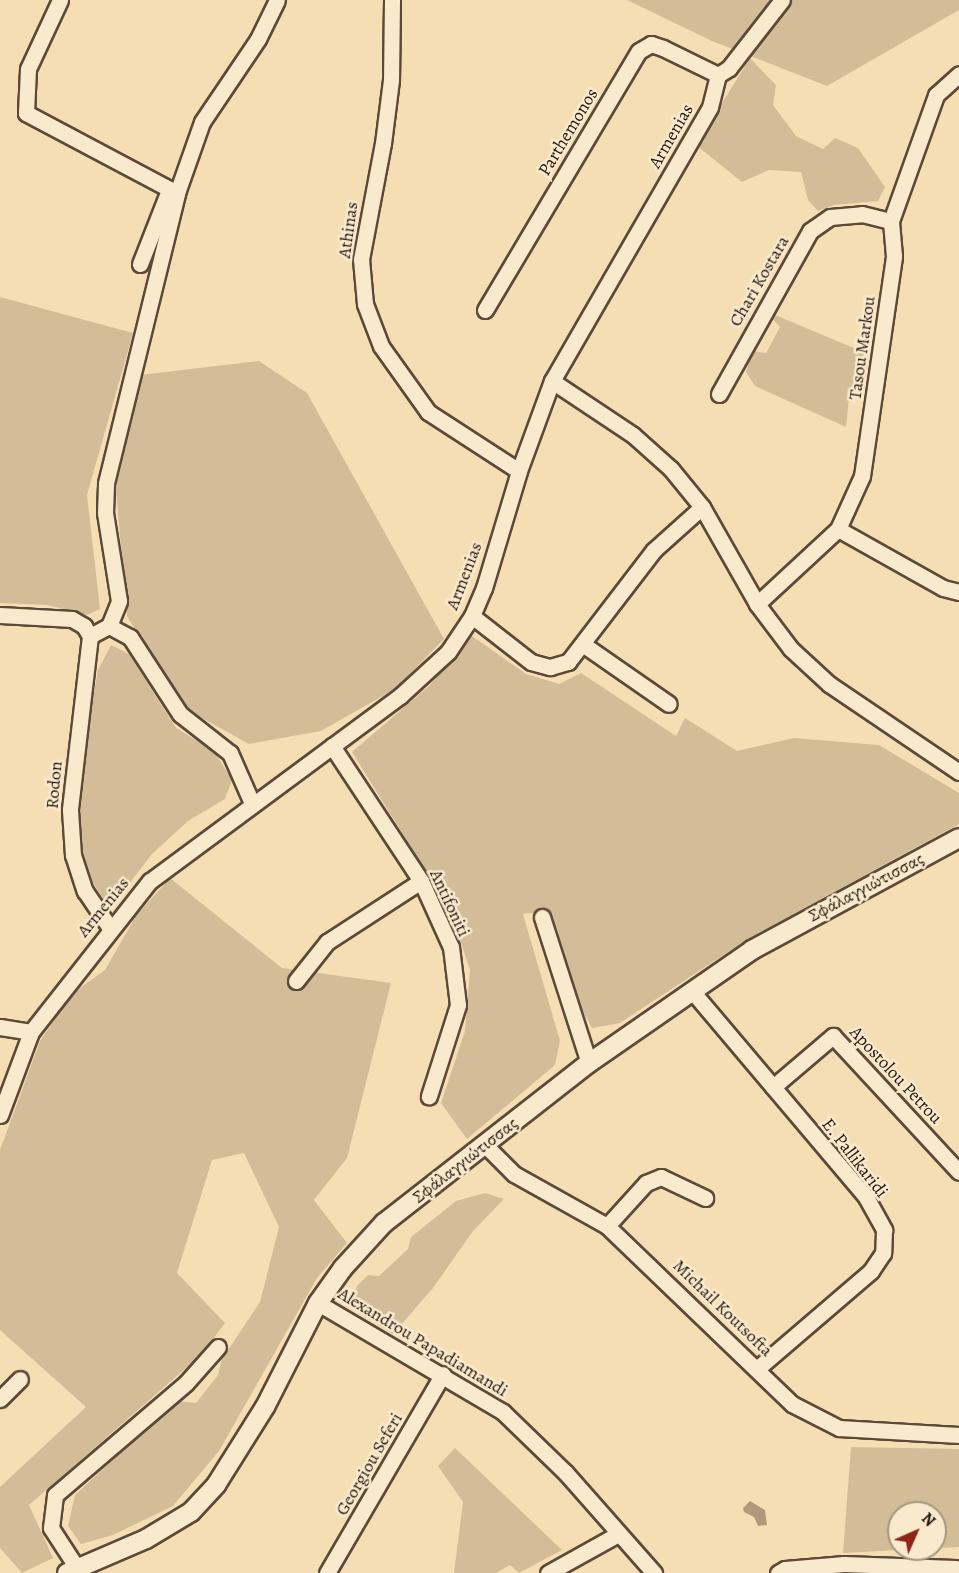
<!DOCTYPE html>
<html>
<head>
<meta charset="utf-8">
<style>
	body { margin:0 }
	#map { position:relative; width:959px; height:1573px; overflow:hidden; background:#f6deb4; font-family:Alegreya,serif }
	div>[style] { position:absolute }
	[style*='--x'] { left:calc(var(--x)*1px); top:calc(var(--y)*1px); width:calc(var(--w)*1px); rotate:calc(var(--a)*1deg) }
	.green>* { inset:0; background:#d3bc98 }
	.water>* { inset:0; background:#b09a7b }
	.roads { filter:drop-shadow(2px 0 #5c4937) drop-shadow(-2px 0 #5c4937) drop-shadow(0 2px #5c4937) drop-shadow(0 -2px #5c4937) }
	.minor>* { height:15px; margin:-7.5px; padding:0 7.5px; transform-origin:7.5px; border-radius:7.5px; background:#f9eace }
	.tertiary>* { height:18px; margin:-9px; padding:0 9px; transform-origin:9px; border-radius:9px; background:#f9eace }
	span { translate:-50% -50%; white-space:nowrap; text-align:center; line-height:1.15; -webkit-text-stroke:5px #f9eace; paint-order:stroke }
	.street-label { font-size:18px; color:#28170d }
	.north { position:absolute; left:887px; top:1501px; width:60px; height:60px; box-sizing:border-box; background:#f9eace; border:2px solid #a59681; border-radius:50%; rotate:45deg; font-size:16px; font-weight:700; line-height:24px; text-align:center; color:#28170d }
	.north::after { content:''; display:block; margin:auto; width:21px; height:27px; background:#8f2418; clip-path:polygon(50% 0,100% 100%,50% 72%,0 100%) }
</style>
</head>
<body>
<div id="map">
	<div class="green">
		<i style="clip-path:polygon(627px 0,959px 0,959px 10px,827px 86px,712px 41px)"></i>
		<i style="clip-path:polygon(750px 58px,776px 85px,773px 105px,796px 136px,823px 149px,835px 138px,858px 148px,885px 187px,878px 201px,834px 205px,818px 211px,808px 200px,801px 172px,769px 170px,742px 182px,696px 145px)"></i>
		<i style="clip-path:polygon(0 297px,133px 333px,87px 495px,100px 609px,87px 615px,47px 605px,0 603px)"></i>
		<i style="clip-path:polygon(775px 315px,868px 354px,865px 380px,859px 387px,850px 388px,846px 427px,755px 386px,746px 372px,753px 351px,766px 353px,780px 327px,773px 319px)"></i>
		<i style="clip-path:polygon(259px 361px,307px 393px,444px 639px,395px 689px,321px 731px,249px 744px,202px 718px,176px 698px,127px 616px,115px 479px,140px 375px)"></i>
		<i style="clip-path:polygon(472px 636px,526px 674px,559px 684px,581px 673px,676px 736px,685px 718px,737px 751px,794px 738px,879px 745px,959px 793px,959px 824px,749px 938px,620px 1023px,592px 1028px,576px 998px,550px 911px,523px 914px,560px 1041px,555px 1065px,467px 1139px,441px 1103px,465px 1031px,470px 970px,451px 912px,352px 752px,429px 686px)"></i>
		<i style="clip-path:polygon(111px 645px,129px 654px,176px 728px,214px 751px,232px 780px,225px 799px,188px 821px,152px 854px,122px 893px,106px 903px,85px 870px,80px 818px,87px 731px,98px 670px)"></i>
		<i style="clip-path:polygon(170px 878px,282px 968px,391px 983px,347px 1158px,314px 1200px,347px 1243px,317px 1278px,219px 1451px,173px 1506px,113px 1535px,81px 1544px,68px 1526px,75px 1495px,177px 1401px,196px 1403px,218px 1375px,222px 1359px,260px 1302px,279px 1227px,244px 1153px,212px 1160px,177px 1273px,225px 1323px,202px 1354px,29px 1505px,53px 1558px,22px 1573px,0 1548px,0 1487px,86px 1407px,0 1330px,0 1150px,40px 1041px,73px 993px,105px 970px,136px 916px)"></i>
		<i style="clip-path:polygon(485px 1193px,504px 1199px,473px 1231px,433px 1288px,393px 1334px,360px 1314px,352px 1302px,357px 1286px,368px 1275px,379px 1276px,408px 1249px,411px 1237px,456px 1201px)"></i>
		<i style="clip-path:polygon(851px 1447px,959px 1449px,959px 1547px,935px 1548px,935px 1513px,899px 1513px,899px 1549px,917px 1549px,843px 1553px)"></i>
		<i style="clip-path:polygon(455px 1448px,562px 1550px,519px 1573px,510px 1565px,496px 1573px,454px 1573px,463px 1502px,438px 1466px)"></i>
	</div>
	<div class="water">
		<i style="clip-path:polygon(750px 1501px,765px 1510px,767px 1525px,758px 1526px,754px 1517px,744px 1512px,743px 1508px)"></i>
	</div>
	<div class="roads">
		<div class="minor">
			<i style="--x:60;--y:0;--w:76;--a:114.9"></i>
			<i style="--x:28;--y:69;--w:44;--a:92.6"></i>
			<i style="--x:26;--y:113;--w:171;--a:27.9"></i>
			<i style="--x:392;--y:0;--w:80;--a:90.7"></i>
			<i style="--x:391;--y:80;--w:64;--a:97.2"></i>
			<i style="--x:383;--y:143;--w:118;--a:100.7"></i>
			<i style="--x:361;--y:259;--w:45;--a:84.9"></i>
			<i style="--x:365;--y:304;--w:45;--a:69.1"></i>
			<i style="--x:381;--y:346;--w:81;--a:54.5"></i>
			<i style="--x:428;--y:412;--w:108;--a:33"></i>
			<i style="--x:140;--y:264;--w:79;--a:-68.6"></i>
			<i style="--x:485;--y:310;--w:301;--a:-59.3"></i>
			<i style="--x:639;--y:51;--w:14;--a:-30"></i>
			<i style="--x:651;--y:44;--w:13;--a:18"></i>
			<i style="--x:663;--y:48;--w:61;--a:26.1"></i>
			<i style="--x:552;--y:381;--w:97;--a:33.7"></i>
			<i style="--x:633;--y:435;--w:51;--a:41.8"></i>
			<i style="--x:671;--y:469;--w:49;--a:50.8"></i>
			<i style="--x:702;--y:507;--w:112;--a:60.4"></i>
			<i style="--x:757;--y:604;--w:56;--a:52.9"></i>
			<i style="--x:791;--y:649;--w:52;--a:42.6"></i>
			<i style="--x:829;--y:684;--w:157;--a:34.1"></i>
			<i style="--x:719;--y:394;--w:187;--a:-60.8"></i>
			<i style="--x:810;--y:231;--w:24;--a:-35"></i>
			<i style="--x:830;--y:217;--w:32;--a:-5"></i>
			<i style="--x:862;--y:214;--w:30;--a:14"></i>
			<i style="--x:838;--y:529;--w:120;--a:29.3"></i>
			<i style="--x:943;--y:588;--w:16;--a:14"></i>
			<i style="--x:757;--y:604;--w:110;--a:-42.8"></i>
			<i style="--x:838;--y:529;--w:58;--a:-65.6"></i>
			<i style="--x:862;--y:476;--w:222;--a:-81.7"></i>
			<i style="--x:894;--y:256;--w:35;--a:-95"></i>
			<i style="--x:891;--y:221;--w:134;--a:-70.3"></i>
			<i style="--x:936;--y:95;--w:31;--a:-42"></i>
			<i style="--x:0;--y:615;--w:72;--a:3.2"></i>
			<i style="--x:72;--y:619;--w:14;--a:30"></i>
			<i style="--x:84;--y:626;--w:12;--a:59"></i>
			<i style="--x:472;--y:616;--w:75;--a:37.9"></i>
			<i style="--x:531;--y:662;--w:20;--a:15"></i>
			<i style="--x:550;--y:667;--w:19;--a:-16"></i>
			<i style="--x:568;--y:662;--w:141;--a:-52.5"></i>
			<i style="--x:654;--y:550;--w:64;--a:-41.9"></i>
			<i style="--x:109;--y:626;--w:24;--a:28"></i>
			<i style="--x:130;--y:637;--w:92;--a:57"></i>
			<i style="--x:180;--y:714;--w:63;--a:38"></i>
			<i style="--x:230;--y:753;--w:55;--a:66.3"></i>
			<i style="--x:90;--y:636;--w:21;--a:-28"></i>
			<i style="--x:109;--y:626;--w:27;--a:-68"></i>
			<i style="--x:119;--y:601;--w:89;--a:-99"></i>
			<i style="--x:105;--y:513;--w:30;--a:-88"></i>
			<i style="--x:106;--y:483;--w:299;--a:-76.2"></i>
			<i style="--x:177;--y:193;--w:75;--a:-70.6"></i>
			<i style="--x:202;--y:122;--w:100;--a:-56"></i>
			<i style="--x:258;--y:39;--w:43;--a:-64"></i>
			<i style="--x:90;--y:636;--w:175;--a:96.6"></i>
			<i style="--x:70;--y:810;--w:45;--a:86.2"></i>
			<i style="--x:73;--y:855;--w:38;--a:72"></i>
			<i style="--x:85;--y:891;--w:45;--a:56"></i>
			<i style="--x:584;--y:645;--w:103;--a:34.8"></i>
			<i style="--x:332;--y:746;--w:162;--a:56.6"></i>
			<i style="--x:421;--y:881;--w:72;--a:65.6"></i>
			<i style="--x:451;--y:947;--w:58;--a:83.1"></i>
			<i style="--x:458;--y:1005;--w:96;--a:107.7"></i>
			<i style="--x:542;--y:917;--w:153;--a:72.2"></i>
			<i style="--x:296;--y:981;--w:50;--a:-51.5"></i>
			<i style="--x:327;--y:942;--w:112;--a:-33"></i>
			<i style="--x:692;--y:991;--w:270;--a:49.8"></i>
			<i style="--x:866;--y:1197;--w:38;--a:61"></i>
			<i style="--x:884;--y:1230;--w:23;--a:92"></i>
			<i style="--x:883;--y:1253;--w:22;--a:124"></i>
			<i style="--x:871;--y:1271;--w:149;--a:139.4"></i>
			<i style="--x:0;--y:1027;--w:31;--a:9"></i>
			<i style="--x:773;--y:1087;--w:79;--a:-40.4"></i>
			<i style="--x:833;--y:1036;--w:185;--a:47.2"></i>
			<i style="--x:0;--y:1115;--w:89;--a:-69.5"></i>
			<i style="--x:31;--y:1032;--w:192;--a:-51.8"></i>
			<i style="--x:150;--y:881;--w:311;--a:-36.5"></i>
			<i style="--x:400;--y:696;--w:65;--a:-42.5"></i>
			<i style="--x:448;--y:652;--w:43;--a:-56.3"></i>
			<i style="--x:472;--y:616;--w:30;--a:-67"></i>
			<i style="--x:484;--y:588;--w:122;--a:-73.3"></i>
			<i style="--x:519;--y:471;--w:96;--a:-69.9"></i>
			<i style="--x:552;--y:381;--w:316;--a:-60"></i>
			<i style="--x:710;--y:107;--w:33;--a:-76"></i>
			<i style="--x:718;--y:75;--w:13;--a:-32"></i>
			<i style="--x:729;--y:68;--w:86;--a:-52.1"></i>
			<i style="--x:484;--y:1144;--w:42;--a:45"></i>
			<i style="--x:514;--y:1174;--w:107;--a:29.2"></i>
			<i style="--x:607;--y:1226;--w:257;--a:43.9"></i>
			<i style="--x:792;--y:1404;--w:53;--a:27.1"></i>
			<i style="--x:839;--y:1428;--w:120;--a:3.3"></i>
			<i style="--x:607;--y:1226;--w:58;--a:-47.8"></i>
			<i style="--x:646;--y:1183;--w:16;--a:-22"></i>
			<i style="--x:661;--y:1177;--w:49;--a:25.5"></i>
			<i style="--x:318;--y:1303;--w:215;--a:30.5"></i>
			<i style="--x:503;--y:1412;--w:86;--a:44.1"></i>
			<i style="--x:565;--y:1472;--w:135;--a:48.6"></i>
			<i style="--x:0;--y:1399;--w:28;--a:-45"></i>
			<i style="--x:77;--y:1568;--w:48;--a:-123"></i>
			<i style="--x:51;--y:1528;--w:33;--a:-83"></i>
			<i style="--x:55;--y:1495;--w:172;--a:-40.5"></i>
			<i style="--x:186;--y:1383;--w:48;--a:-48.4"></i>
			<i style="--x:327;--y:1573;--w:230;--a:-59.8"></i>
			<i style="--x:548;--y:1573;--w:80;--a:-29.1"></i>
			<i style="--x:778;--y:1573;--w:8;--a:-30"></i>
			<i style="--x:785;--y:1569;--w:59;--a:-4.8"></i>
			<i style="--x:844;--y:1564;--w:111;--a:2.1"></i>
			<i style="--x:955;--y:1568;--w:5;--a:90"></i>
		</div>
		<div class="tertiary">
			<i style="--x:67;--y:1573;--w:86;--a:-23.3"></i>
			<i style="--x:146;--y:1539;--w:52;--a:-31"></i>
			<i style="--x:191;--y:1512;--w:37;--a:-47"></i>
			<i style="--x:216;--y:1485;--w:92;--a:-57.9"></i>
			<i style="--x:265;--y:1407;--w:117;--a:-63"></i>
			<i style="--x:318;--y:1303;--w:43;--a:-54.5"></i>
			<i style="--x:343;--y:1268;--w:61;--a:-47.7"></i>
			<i style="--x:384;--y:1223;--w:260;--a:-38"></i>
			<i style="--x:589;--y:1063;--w:198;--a:-34.7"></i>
			<i style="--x:752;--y:950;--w:235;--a:-28.4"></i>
		</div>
	</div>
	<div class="street-label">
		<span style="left:568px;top:132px;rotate:-59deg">Parthemonos</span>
		<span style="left:671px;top:136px;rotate:-60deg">Armenias</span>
		<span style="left:348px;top:230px;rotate:-82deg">Athinas</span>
		<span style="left:759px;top:281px;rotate:-60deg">Chari Kostara</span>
		<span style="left:862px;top:348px;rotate:-82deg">Tasou Markou</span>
		<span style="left:464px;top:576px;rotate:-69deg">Armenias</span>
		<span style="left:54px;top:785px;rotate:-85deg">Rodon</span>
		<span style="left:866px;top:887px;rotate:-28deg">Σφάλαγγιώτισσας</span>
		<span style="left:450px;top:903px;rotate:65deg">Antifoniti</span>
		<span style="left:103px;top:907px;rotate:-51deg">Armenias</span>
		<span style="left:896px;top:1075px;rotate:47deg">Apostolou Petrou</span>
		<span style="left:855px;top:1158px;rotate:52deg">E. Pallikaridi</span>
		<span style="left:465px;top:1160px;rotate:-38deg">Σφάλαγγιώτισσας</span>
		<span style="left:723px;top:1308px;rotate:44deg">Michail Koutsofta</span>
		<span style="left:423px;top:1342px;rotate:31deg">Alexandrou Papadiamandi</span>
		<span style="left:369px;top:1464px;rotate:-60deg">Georgiou Seferi</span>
	</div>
	<div class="north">N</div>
</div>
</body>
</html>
